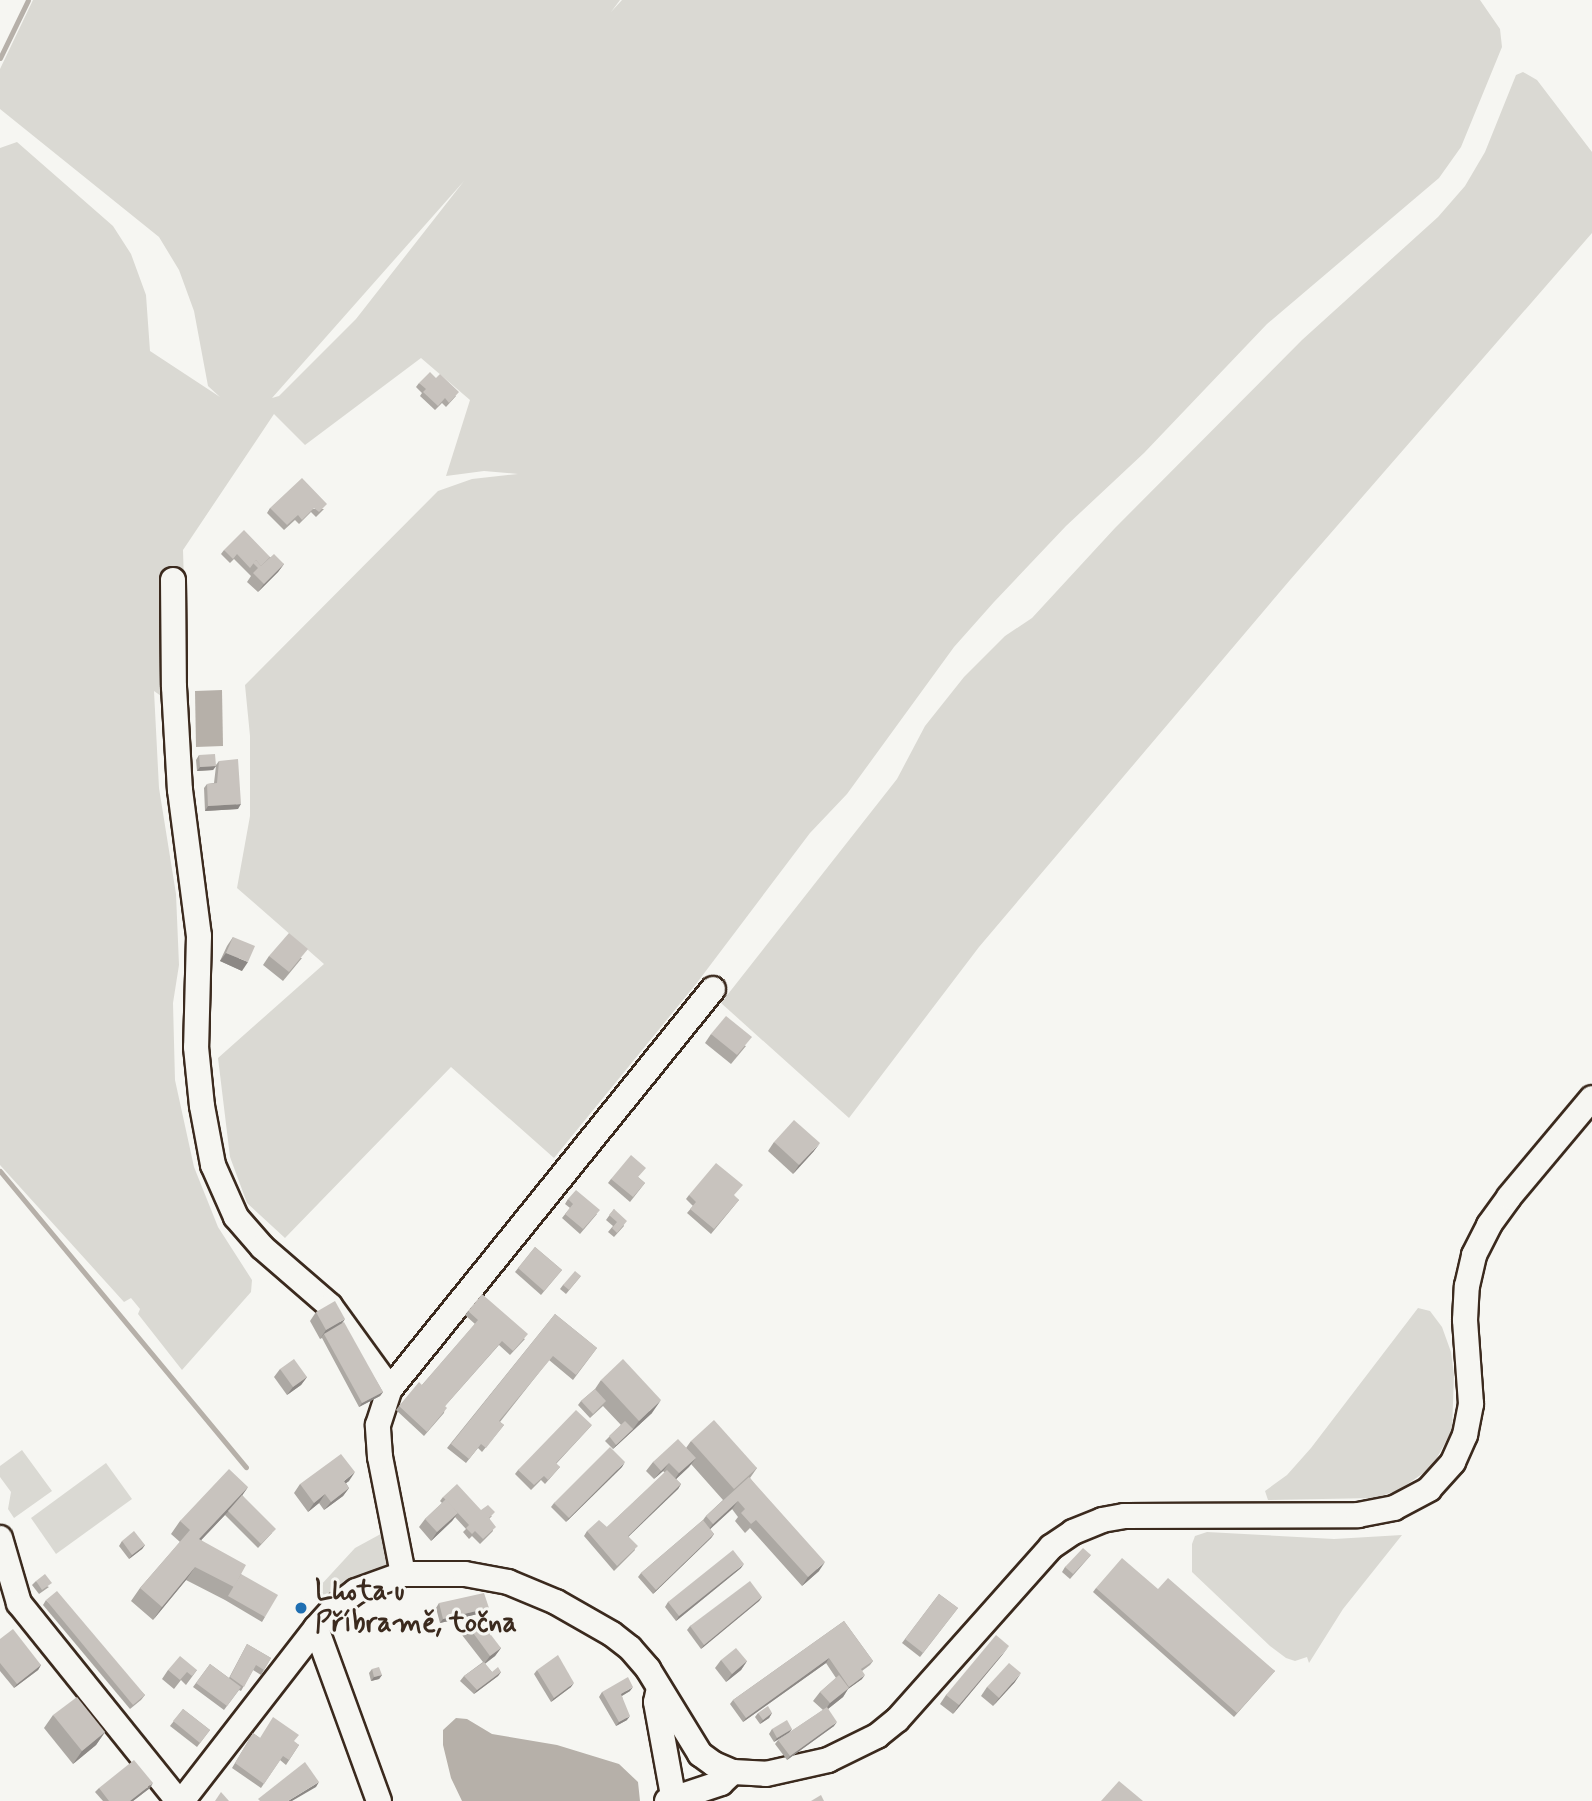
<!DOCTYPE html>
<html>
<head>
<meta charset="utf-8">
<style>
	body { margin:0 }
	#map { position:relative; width:1592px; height:1801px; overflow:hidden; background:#f6f6f2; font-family:Mynerve,sans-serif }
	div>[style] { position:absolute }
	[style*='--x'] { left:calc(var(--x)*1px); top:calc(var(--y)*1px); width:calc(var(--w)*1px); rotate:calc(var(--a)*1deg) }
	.green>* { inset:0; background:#dad9d3 }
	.water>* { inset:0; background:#b6b0a9 }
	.stream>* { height:5px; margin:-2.5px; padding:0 2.5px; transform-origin:2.5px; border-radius:2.5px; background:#b6b0a9 }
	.roads { filter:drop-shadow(2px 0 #3b2a1e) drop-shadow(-2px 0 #3b2a1e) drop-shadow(0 2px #3b2a1e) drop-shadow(0 -2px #3b2a1e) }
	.minor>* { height:24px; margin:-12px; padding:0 12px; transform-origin:12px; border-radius:12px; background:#f6f6f2 }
	.wall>* { inset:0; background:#aca8a3 }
	.shaded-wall>* { inset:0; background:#8c8885 }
	.building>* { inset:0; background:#c8c3be }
	.dots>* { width:19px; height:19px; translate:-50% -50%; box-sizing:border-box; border:4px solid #f6f6f2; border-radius:50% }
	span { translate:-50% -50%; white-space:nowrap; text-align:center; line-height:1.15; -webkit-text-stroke:6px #f6f6f2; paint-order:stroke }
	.poi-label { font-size:28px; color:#3b2a1e; font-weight:700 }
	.left { translate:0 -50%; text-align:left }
</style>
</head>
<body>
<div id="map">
	<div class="green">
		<i style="clip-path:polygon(evenodd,33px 0,620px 0,611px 12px,622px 0,1480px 0,1500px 29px,1502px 47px,1461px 147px,1439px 178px,1267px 324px,1144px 453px,1066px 526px,994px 602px,954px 647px,847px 794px,810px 833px,696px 984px,554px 1158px,451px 1067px,285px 1238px,247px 1203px,230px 1157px,218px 1058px,324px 964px,237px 888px,250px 816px,250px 736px,245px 685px,438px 491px,472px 479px,518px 474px,484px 471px,446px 476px,470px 400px,421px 358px,305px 445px,274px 414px,183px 550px,188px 715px,154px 691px,159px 788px,176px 894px,179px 965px,173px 1003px,175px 1080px,194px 1167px,218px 1227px,252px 1280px,251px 1292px,182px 1370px,138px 1314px,140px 1309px,131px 1298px,124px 1302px,0 1165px,0 148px,17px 142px,113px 226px,131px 254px,146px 295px,150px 351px,220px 397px,208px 386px,194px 311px,179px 270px,159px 237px,0 109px,0 69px,33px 0,464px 181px,356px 319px,279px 396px,272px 398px,464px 181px)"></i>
		<i style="clip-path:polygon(1523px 72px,1537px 80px,1592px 152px,1592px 233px,1290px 580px,979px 947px,849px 1118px,721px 1003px,897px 779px,925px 726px,964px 677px,1005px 636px,1032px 618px,1115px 528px,1302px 340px,1438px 217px,1465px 186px,1485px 152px,1516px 75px)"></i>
		<i style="clip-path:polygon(1418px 1308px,1430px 1311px,1442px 1327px,1451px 1352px,1454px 1375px,1452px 1430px,1432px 1467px,1399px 1490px,1375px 1498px,1268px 1500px,1265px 1491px,1287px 1475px,1311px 1448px)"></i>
		<i style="clip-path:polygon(22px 1450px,52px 1491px,14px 1518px,8px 1509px,11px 1492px,0 1477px,0 1466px)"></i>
		<i style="clip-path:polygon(106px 1463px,132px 1499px,56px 1554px,31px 1518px)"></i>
		<i style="clip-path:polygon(388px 1530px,391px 1562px,353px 1581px,322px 1607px,320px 1586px,355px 1548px)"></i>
		<i style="clip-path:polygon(1207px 1532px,1334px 1539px,1402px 1535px,1343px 1609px,1309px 1663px,1307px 1657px,1295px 1661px,1286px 1658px,1270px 1646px,1192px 1572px,1192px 1544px,1195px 1536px)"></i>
	</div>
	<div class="water">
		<i style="clip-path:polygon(222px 690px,223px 746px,196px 747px,195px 691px)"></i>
		<i style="clip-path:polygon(456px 1718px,467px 1719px,492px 1734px,557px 1745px,619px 1764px,638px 1782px,640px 1801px,462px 1801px,451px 1778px,443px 1745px,443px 1730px)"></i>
	</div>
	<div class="stream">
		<i style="--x:0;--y:58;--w:64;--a:-64.2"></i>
		<i style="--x:0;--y:1171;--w:385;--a:50.3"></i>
	</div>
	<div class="roads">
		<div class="minor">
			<i style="--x:173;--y:580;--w:107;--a:89.5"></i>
			<i style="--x:174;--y:687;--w:103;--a:86.7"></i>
			<i style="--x:180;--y:790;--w:147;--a:82.6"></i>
			<i style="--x:199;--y:936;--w:111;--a:91.5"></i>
			<i style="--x:196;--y:1047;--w:59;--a:84.2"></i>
			<i style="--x:202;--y:1106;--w:60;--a:79.4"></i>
			<i style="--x:213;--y:1165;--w:57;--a:66.1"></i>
			<i style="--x:236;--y:1217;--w:40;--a:49"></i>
			<i style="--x:262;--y:1247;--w:90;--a:40.9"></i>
			<i style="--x:330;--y:1306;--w:102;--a:54.1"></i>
			<i style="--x:0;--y:1538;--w:68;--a:73.7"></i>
			<i style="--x:19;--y:1603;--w:254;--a:51.2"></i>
			<i style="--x:403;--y:1574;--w:119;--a:-101.1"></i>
			<i style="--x:380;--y:1457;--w:32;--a:-94"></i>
			<i style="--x:378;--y:1425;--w:38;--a:-72"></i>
			<i style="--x:390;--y:1389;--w:514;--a:-51.08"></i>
			<i style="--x:316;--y:1628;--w:184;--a:70"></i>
			<i style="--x:659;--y:1688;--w:14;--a:102"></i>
			<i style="--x:656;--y:1702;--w:101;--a:79.7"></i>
			<i style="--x:182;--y:1801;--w:219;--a:-52.2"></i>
			<i style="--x:316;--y:1628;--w:28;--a:-48"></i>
			<i style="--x:335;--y:1607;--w:26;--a:-37"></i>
			<i style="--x:356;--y:1591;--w:50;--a:-19.9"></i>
			<i style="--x:403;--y:1574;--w:62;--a:0"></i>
			<i style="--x:465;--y:1574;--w:44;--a:10.5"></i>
			<i style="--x:508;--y:1582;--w:52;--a:22.6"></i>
			<i style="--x:556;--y:1602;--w:64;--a:29.7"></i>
			<i style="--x:612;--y:1634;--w:23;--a:38"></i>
			<i style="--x:630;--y:1648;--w:28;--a:49"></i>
			<i style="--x:648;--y:1669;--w:100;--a:58.5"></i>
			<i style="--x:700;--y:1754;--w:17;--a:36"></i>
			<i style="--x:714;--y:1764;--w:21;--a:23"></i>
			<i style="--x:733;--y:1772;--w:33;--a:3"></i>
			<i style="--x:766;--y:1774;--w:64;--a:-12.7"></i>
			<i style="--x:828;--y:1760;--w:55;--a:-26.1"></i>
			<i style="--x:877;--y:1736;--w:26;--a:-39"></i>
			<i style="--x:897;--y:1720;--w:232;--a:-48.3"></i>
			<i style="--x:1051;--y:1547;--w:27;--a:-34"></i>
			<i style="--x:1073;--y:1532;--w:31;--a:-22"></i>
			<i style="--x:1102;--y:1520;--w:22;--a:-10"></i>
			<i style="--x:1124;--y:1516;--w:234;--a:-0.2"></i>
			<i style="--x:1358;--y:1515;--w:37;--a:-11"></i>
			<i style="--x:1394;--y:1508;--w:40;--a:-28"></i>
			<i style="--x:1429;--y:1489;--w:36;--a:-48"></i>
			<i style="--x:1453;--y:1462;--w:30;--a:-66"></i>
			<i style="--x:1465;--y:1435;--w:32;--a:-79"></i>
			<i style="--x:1471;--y:1404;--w:84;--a:-94.1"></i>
			<i style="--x:1465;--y:1320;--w:34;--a:-87"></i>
			<i style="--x:1467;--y:1286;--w:32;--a:-77"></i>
			<i style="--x:1474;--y:1255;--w:34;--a:-63"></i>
			<i style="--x:1489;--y:1225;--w:34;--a:-54"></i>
			<i style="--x:1509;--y:1197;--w:129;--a:-50"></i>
			<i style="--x:667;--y:1801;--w:57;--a:-18.4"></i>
			<i style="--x:721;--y:1783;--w:16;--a:-43"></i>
		</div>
	</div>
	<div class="wall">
		<i style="clip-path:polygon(419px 383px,456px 396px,446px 407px,442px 403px,435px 410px,420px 396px,422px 393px,416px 387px)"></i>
		<i style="clip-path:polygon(270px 508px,324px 509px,316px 517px,311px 512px,299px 524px,295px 520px,284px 530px,267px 513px)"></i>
		<i style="clip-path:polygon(224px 550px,270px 557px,284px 564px,278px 572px,258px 592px,247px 582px,251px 576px,234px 559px,230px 563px,221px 554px)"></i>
		<i style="clip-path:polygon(199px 755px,216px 765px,219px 761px,238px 809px,205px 811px,204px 788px,207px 784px,214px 783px,216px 766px,213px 770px,197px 771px,196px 760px)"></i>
		<i style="clip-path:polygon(233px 937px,242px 971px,220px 961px,227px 946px)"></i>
		<i style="clip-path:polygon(269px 956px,302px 958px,283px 981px,263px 965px)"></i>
		<i style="clip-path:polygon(711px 1034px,746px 1046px,731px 1064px,705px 1043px)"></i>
		<i style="clip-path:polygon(774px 1142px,814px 1151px,793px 1174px,768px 1151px)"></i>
		<i style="clip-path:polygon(638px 1177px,645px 1183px,630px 1202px,608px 1183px,611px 1179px)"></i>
		<i style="clip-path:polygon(689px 1195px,734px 1196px,739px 1200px,711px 1234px,687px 1213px,693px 1206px,686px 1199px)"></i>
		<i style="clip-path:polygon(568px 1199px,597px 1214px,580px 1234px,562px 1218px,570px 1208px,565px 1204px)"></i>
		<i style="clip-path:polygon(614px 1209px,624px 1226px,614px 1237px,608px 1232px,613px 1226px,606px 1220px)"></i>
		<i style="clip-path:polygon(535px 1247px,562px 1270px,541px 1295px,515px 1272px)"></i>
		<i style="clip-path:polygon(581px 1276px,566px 1294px,560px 1289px,563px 1285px)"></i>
		<i style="clip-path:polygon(468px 1311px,525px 1339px,510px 1355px,499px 1345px,445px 1406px,444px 1413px,424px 1436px,396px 1410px,399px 1406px,422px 1385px,475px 1324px,465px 1315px)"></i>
		<i style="clip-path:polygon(316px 1312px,342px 1323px,383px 1392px,380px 1396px,359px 1407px,322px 1338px,320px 1339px,310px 1321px)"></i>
		<i style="clip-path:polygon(555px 1314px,597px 1348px,573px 1380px,549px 1360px,500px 1422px,504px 1425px,482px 1452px,478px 1448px,466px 1463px,447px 1448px)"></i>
		<i style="clip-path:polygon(280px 1369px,307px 1377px,301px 1385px,287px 1395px,274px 1377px)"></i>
		<i style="clip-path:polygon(601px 1380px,652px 1413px,613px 1449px,605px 1441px,621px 1425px,603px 1406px,590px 1418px,578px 1405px,581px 1401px,595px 1389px)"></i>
		<i style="clip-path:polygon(592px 1425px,556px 1464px,560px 1467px,545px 1484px,541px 1480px,531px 1490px,515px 1474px,518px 1470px)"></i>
		<i style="clip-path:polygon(691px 1441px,757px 1468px,750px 1478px,819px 1571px,802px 1586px,750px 1528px,745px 1533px,735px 1521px,738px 1517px,732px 1509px,710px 1529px,714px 1534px,711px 1538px,653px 1594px,638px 1577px,641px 1573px,703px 1520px,706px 1516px,723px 1500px,691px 1464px,676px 1479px,681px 1484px,678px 1489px,628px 1536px,635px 1550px,614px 1571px,584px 1536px,587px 1531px,607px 1527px,665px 1473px,663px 1471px,654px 1479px,646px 1471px,653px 1462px,686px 1448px)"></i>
		<i style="clip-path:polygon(622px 1467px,566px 1522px,551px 1507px,554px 1503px)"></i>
		<i style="clip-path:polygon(349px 1481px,346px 1483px,349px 1488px,343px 1496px,324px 1510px,319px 1503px,308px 1512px,294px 1493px,300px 1484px)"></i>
		<i style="clip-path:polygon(248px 1487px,242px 1495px,272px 1533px,258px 1548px,225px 1515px,201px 1540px,241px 1574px,265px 1617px,262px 1622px,225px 1600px,186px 1580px,153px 1620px,131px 1601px,140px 1588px,180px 1542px,171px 1534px,180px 1521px)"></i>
		<i style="clip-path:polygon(443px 1497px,492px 1516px,489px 1519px,493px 1531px,480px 1544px,472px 1536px,469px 1539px,463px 1532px,466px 1529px,455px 1517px,452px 1521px,431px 1541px,419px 1527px,425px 1519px,442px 1503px,440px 1501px)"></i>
		<i style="clip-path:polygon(122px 1541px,145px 1545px,142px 1549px,129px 1559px,119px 1546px)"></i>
		<i style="clip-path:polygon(1091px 1555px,1070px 1579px,1062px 1572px,1065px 1567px)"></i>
		<i style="clip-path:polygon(741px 1568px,676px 1621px,665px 1607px,668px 1602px)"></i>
		<i style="clip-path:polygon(36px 1581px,49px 1587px,39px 1594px,32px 1585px)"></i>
		<i style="clip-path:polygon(1096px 1588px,1158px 1589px,1275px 1671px,1234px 1717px,1093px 1592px)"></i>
		<i style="clip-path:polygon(939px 1594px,958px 1608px,920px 1657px,902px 1643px)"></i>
		<i style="clip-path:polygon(762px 1597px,759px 1601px,701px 1649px,687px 1630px,690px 1626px)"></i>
		<i style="clip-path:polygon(46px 1600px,145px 1695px,141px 1700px,130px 1709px,43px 1605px)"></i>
		<i style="clip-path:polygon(439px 1603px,486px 1612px,440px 1623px,436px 1608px)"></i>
		<i style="clip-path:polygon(844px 1621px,873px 1661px,870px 1665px,862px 1671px,862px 1679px,848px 1689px,843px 1697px,828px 1709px,834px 1726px,787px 1760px,775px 1744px,778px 1740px,823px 1710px,813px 1701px,820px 1692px,836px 1678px,826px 1663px,743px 1722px,730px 1704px,733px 1700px)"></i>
		<i style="clip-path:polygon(468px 1626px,501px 1648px,495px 1656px,485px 1664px,492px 1672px,501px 1672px,498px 1676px,474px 1694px,460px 1681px,464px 1676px,483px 1662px,462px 1635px)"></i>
		<i style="clip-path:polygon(0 1639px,41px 1665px,38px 1670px,14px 1688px,0 1671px)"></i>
		<i style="clip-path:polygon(247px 1644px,271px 1658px,261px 1675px,253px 1670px,241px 1691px,239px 1690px,224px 1710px,193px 1687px,210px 1664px,229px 1678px)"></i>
		<i style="clip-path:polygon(1003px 1654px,953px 1714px,940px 1704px,946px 1695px)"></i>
		<i style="clip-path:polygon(721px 1660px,747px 1661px,741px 1670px,726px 1682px,715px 1668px)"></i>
		<i style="clip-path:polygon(372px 1669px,382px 1675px,379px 1679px,371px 1681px,369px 1673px)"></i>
		<i style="clip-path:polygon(168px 1670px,197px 1670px,186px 1685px,181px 1680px,174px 1689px,162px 1679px)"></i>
		<i style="clip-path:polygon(537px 1670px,571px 1687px,551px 1702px,534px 1674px)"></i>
		<i style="clip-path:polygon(1015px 1682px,993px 1706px,981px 1696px,987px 1687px)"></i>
		<i style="clip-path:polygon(630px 1691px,622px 1696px,627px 1720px,616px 1726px,599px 1697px,602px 1692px)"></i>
		<i style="clip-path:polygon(183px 1709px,210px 1730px,197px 1747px,170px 1726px)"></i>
		<i style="clip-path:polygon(758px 1713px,772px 1713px,769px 1718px,760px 1724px,755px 1717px)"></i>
		<i style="clip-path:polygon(53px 1715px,105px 1732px,96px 1745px,73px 1764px,44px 1728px)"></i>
		<i style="clip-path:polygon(772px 1729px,792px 1729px,774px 1742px,769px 1734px)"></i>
		<i style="clip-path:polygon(253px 1733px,260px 1738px,294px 1742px,299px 1745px,286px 1765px,280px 1760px,261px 1788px,232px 1768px)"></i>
		<i style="clip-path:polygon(99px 1788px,150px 1788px,133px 1801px,103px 1801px,95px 1792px)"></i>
	</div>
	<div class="shaded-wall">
		<i style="clip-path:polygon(284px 564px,278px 572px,258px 592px,264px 584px)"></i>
		<i style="clip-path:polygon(216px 766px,213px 770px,197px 771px,200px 767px)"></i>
		<i style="clip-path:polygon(241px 804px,238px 809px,205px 811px,208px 806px)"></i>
		<i style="clip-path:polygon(226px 953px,248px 962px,242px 971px,220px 961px)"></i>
		<i style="clip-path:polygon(820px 1143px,814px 1151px,793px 1174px,799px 1165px)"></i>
		<i style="clip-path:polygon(345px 1319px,339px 1328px,324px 1334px,320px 1339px,326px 1330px)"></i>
		<i style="clip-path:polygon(307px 1377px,301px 1385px,287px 1395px,293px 1387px)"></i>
		<i style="clip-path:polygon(383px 1392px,380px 1396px,359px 1407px,362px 1403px)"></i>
		<i style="clip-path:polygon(661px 1400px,652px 1413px,613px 1449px,616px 1445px,633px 1429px,639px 1421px)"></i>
		<i style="clip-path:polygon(696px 1458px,689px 1467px,673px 1482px,679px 1473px)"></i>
		<i style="clip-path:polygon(625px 1462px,622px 1467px,566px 1522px,569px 1518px)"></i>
		<i style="clip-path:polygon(669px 1463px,663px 1471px,654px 1479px,661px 1471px)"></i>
		<i style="clip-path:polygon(355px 1472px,349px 1481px,338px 1489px,344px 1481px)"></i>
		<i style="clip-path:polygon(681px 1484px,678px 1489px,625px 1540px,628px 1536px)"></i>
		<i style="clip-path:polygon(248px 1487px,239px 1500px,190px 1552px,199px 1539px)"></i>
		<i style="clip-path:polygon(349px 1488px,343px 1496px,324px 1510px,331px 1502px)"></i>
		<i style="clip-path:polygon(325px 1494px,319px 1503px,308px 1512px,314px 1503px)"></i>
		<i style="clip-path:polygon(738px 1501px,732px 1509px,707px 1532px,713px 1524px)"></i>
		<i style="clip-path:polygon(458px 1513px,452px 1521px,431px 1541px,437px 1532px)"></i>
		<i style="clip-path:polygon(714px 1534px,711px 1538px,653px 1594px,656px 1590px)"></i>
		<i style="clip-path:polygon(145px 1545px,142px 1549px,129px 1559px,132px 1555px)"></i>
		<i style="clip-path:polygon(825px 1562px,819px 1571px,802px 1586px,808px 1577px)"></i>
		<i style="clip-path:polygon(744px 1564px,741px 1568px,676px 1621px,679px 1616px)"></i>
		<i style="clip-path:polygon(195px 1567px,186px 1580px,153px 1620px,162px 1607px)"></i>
		<i style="clip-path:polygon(762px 1597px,759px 1601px,701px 1649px,704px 1645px)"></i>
		<i style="clip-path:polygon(489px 1608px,486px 1612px,440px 1623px,443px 1619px)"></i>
		<i style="clip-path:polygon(1009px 1646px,1003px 1654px,953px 1714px,959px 1705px)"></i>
		<i style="clip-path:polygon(501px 1648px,495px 1656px,484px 1664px,490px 1656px)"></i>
		<i style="clip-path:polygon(829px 1658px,826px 1663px,743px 1722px,746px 1718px)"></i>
		<i style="clip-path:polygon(747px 1661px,741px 1670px,726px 1682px,732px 1674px)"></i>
		<i style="clip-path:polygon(41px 1665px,38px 1670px,14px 1688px,17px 1684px)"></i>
		<i style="clip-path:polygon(501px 1672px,498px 1676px,474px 1694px,477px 1690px)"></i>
		<i style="clip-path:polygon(1021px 1673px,1015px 1682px,993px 1706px,999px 1698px)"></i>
		<i style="clip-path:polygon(382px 1675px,379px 1679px,371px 1681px,374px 1677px)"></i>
		<i style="clip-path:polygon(865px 1675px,862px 1679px,848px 1689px,843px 1697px,824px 1712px,830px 1703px,849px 1687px)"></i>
		<i style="clip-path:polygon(574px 1683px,571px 1687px,551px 1702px,554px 1698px)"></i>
		<i style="clip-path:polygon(633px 1687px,630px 1691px,618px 1698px,621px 1694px)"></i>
		<i style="clip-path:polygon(772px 1713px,769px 1718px,760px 1724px,763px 1720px)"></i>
		<i style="clip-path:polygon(630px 1716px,627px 1720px,616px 1726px,619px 1722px)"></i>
		<i style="clip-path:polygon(837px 1722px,834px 1726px,787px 1760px,790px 1756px)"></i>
		<i style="clip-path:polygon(792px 1729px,789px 1733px,774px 1742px,777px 1738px)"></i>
		<i style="clip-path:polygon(105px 1732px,96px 1745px,73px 1764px,82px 1751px)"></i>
		<i style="clip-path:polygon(319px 1782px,316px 1787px,292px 1801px,288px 1801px)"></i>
		<i style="clip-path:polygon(153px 1783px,150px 1788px,133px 1801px,130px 1801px)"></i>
	</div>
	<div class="building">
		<i style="clip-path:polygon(430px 372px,436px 378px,440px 374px,459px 392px,449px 403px,445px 398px,438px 406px,423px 392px,426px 389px,419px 383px)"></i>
		<i style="clip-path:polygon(302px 478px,327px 504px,319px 512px,314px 508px,302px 520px,298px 515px,287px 525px,270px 508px)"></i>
		<i style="clip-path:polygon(244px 530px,270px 557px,261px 566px,256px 560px,250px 568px,237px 554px,233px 559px,224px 550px)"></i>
		<i style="clip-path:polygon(274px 554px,284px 564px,264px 584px,253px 573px,258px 568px,253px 563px,256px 560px,261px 566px)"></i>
		<i style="clip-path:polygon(215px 754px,216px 766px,200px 767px,199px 755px)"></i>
		<i style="clip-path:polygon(238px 759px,241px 804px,208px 806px,207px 784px,217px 783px,219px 761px)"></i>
		<i style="clip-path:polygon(289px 933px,308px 949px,289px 972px,269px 956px)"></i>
		<i style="clip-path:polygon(233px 937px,255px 946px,248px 962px,226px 953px)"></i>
		<i style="clip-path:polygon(726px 1016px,752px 1037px,737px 1055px,711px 1034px)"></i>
		<i style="clip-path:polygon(794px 1120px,820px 1143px,799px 1165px,774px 1142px)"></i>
		<i style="clip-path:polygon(631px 1155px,646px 1168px,638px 1177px,645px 1183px,633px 1197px,611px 1179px)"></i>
		<i style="clip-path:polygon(716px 1163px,743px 1185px,734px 1195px,739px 1200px,714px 1229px,690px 1209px,696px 1202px,689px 1195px)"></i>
		<i style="clip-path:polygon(576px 1190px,600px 1210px,583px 1229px,565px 1214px,573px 1204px,568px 1199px)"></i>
		<i style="clip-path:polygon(614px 1209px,627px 1221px,617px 1233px,612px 1228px,617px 1222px,609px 1215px)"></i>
		<i style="clip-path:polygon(535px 1247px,562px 1270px,544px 1291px,518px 1268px)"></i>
		<i style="clip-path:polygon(575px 1271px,581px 1276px,569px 1290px,563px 1285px)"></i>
		<i style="clip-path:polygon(482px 1294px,528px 1334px,513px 1351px,502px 1341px,445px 1406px,447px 1408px,427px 1432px,399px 1406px,419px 1382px,422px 1385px,478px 1320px,468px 1311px)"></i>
		<i style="clip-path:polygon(335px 1301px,345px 1319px,326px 1330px,316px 1312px)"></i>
		<i style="clip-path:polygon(555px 1314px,597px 1348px,576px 1375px,553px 1356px,499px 1421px,504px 1425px,486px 1448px,481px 1444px,469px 1459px,451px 1444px)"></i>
		<i style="clip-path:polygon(344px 1322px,383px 1392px,362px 1403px,324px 1334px)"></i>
		<i style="clip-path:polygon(294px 1359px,307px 1377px,293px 1387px,280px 1369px)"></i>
		<i style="clip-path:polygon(623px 1359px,661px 1400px,639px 1421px,601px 1380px)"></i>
		<i style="clip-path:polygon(595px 1389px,606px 1401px,593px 1414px,581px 1401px)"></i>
		<i style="clip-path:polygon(576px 1410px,592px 1425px,556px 1463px,560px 1467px,548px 1480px,544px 1476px,534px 1485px,518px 1470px)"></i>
		<i style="clip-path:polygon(714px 1420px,757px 1468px,734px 1489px,691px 1441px)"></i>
		<i style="clip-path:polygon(625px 1421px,633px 1429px,616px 1445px,609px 1436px)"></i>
		<i style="clip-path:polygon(678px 1439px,696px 1458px,679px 1473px,669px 1463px,661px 1471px,653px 1462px)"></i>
		<i style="clip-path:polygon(610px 1447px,625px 1462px,569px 1518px,554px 1503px)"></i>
		<i style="clip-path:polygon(341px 1454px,355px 1472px,344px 1481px,349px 1488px,331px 1502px,325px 1494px,314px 1503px,300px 1484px)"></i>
		<i style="clip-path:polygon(229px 1469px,248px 1487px,199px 1539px,246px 1565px,234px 1587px,195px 1567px,162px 1607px,140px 1588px,190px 1530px,180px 1521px)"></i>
		<i style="clip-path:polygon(667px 1470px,681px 1484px,628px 1536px,638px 1546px,617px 1566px,587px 1531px,599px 1520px,607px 1527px)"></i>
		<i style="clip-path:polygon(749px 1477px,825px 1562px,808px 1577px,756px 1520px,751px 1524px,741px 1513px,745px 1509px,738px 1501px,713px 1524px,706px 1516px)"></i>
		<i style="clip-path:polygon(457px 1484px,481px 1510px,488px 1505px,495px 1512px,489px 1518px,496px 1527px,483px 1539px,475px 1531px,472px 1534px,466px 1528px,469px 1525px,443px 1497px)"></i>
		<i style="clip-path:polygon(242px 1495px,276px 1529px,261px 1544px,228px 1511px)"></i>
		<i style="clip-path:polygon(446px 1499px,458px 1513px,437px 1532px,425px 1519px)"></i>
		<i style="clip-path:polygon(703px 1520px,714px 1534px,656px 1590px,641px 1573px)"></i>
		<i style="clip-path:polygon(134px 1531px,145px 1545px,132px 1555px,122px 1541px)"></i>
		<i style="clip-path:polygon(1083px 1548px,1091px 1555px,1073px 1574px,1065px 1567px)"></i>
		<i style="clip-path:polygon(733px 1550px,744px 1564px,679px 1616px,668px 1602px)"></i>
		<i style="clip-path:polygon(1122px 1558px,1158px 1589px,1168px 1578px,1275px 1671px,1237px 1713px,1096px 1588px)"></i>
		<i style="clip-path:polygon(45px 1574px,52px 1583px,42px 1590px,36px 1581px)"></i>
		<i style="clip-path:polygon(241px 1574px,278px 1595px,265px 1617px,228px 1596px)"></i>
		<i style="clip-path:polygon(750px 1581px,762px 1597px,704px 1645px,690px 1626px)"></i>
		<i style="clip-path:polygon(57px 1591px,145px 1695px,133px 1705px,46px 1600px)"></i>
		<i style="clip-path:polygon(484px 1593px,489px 1608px,443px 1619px,439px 1603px)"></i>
		<i style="clip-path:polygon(939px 1594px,958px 1608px,923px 1653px,905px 1639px)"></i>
		<i style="clip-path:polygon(478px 1618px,501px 1648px,490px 1656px,468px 1626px)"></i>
		<i style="clip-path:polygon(844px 1621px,873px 1661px,861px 1669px,865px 1675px,849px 1687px,829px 1658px,746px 1718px,733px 1700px)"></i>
		<i style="clip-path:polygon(13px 1629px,41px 1665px,17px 1684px,0 1663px,0 1639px)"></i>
		<i style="clip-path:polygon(996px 1635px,1009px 1646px,959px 1705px,946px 1695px)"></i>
		<i style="clip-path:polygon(247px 1644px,271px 1658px,264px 1670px,256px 1665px,244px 1687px,230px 1677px)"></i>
		<i style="clip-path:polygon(736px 1648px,747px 1661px,732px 1674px,721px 1660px)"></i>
		<i style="clip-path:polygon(558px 1655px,574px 1683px,554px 1698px,537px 1670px)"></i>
		<i style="clip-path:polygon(180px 1656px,197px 1670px,192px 1676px,187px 1672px,180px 1680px,168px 1670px)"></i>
		<i style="clip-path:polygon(484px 1662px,492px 1672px,498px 1667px,501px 1672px,477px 1690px,464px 1676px)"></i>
		<i style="clip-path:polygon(1009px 1663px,1021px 1673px,999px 1698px,987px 1687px)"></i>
		<i style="clip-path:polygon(210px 1664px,241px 1687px,227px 1706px,196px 1683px)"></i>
		<i style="clip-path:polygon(379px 1667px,382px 1675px,374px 1677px,372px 1669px)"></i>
		<i style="clip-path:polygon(839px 1675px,849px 1688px,830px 1703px,820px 1692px)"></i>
		<i style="clip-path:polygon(628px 1677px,633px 1687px,621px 1694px,630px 1716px,619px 1722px,602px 1692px)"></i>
		<i style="clip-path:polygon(77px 1697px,105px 1732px,82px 1751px,53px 1715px)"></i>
		<i style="clip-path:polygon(768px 1706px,772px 1713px,763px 1720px,758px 1713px)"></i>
		<i style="clip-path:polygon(827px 1707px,837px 1722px,790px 1756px,778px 1740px)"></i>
		<i style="clip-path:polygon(183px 1709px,210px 1730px,200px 1743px,173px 1721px)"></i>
		<i style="clip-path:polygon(273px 1717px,299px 1735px,294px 1741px,299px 1745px,289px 1760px,283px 1756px,264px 1784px,235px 1763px,253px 1733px,260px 1738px)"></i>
		<i style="clip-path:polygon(787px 1720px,792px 1729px,777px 1738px,772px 1729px)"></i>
		<i style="clip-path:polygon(134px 1760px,153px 1783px,130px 1801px,109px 1801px,99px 1788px)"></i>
		<i style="clip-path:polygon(305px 1762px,319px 1782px,288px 1801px,260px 1801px,258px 1799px)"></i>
		<i style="clip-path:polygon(1119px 1781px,1143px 1801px,1101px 1801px)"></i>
		<i style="clip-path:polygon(221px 1792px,229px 1801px,215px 1801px)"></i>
		<i style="clip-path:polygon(821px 1795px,824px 1801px,811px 1801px)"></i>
	</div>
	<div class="dots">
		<i style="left:301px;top:1608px;background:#1f6fb2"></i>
	</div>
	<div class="poi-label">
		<span class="left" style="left:315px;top:1608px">Lhota u<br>Příbramě, točna</span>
	</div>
</div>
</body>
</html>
